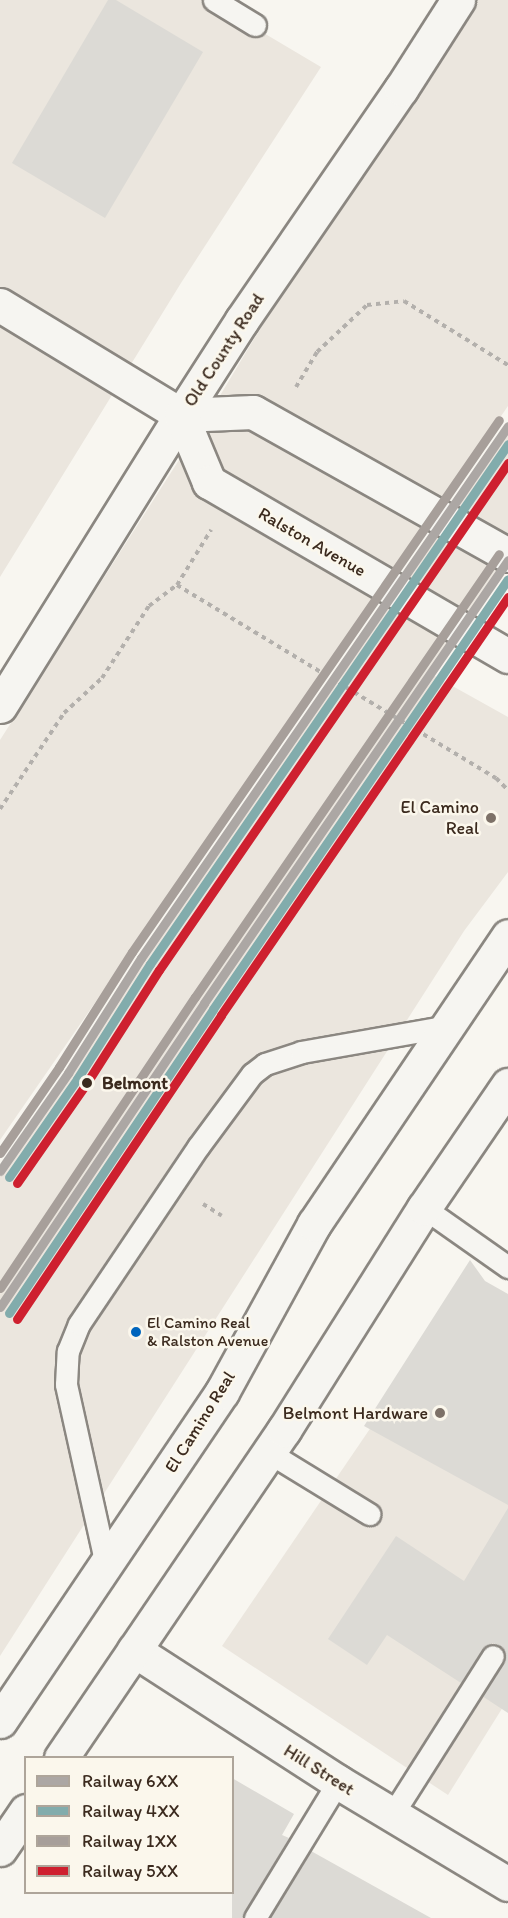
<!DOCTYPE html>
<html>
<head>
<meta charset="utf-8">
<style>
	body { margin:0 }
	#map { position:relative; width:508px; height:1918px; overflow:hidden; background:#f8f6f0; font-family:Itim,sans-serif }
	div>[style] { position:absolute }
	[style*='--x'] { left:calc(var(--x)*1px); top:calc(var(--y)*1px); width:calc(var(--w)*1px); rotate:calc(var(--a)*1deg) }
	.built>* { inset:0; background:#ebe6de }
	.building>* { inset:0; background:#dcdad5 }
	.path>* { height:4px; margin-top:-2px; transform-origin:0; background:repeating-linear-gradient(90deg,#b3b0ac 0 4.5px,transparent 0 9px) }
	.roads { filter:drop-shadow(2px 0 #8b8781) drop-shadow(-2px 0 #8b8781) drop-shadow(0 2px #8b8781) drop-shadow(0 -2px #8b8781) }
	.service>* { height:21px; margin:-10.5px; padding:0 10.5px; transform-origin:10.5px; border-radius:10.5px; background:#f6f5f1 }
	.minor>* { height:33px; margin:-16.5px; padding:0 16.5px; transform-origin:16.5px; border-radius:16.5px; background:#f6f5f1 }
	.tertiary>* { height:33px; margin:-16.5px; padding:0 16.5px; transform-origin:16.5px; border-radius:16.5px; background:#f6f5f1 }
	.secondary>* { height:33px; margin:-16.5px; padding:0 16.5px; transform-origin:16.5px; border-radius:16.5px; background:#f6f5f1 }
	.primary>* { height:33px; margin:-16.5px; padding:0 16.5px; transform-origin:16.5px; border-radius:16.5px; background:#f6f5f1 }
	.rail-1>* { height:9px; margin:-4.5px; padding:0 4.5px; transform-origin:4.5px; border-radius:4.5px; background:#aca7a4 }
	.rail-2>* { height:9px; margin:-4.5px; padding:0 4.5px; transform-origin:4.5px; border-radius:4.5px; background:#82acac }
	.rail-3>* { height:9px; margin:-4.5px; padding:0 4.5px; transform-origin:4.5px; border-radius:4.5px; background:#a79f9a }
	.rail-4>* { height:9px; margin:-4.5px; padding:0 4.5px; transform-origin:4.5px; border-radius:4.5px; background:#ce202f }
	.dots>* { width:16px; height:16px; translate:-50% -50%; box-sizing:border-box; border:3px solid #fbf7ec; border-radius:50% }
	span { translate:-50% -50%; white-space:nowrap; text-align:center; line-height:1.15; -webkit-text-stroke:5px #fbf7ec; paint-order:stroke }
	.bus-label { font-size:16px; color:#3b2a1e }
	.left { translate:0 -50%; text-align:left }
	.street-label { font-size:18px; color:#3b2a1e }
	.poi-label { font-size:18px; color:#3b2a1e }
	.right { translate:-100% -50%; text-align:right }
	.stop-label { font-size:18px; color:#3b2a1e; font-weight:700 }
	.legend { position:absolute; left:24px; top:1756px; width:210px; height:138px; box-sizing:border-box; background:#fbf7ec; border:2px solid #aea59a; margin:0; padding:8px 10px; list-style:none; font-size:18px; color:#3b2a1e }
	.legend li { display:flex; align-items:center; gap:12px; height:30px }
	.legend b { width:30px; border:2px solid #aea59a }
</style>
</head>
<body>
<div id="map">
	<div class="built">
		<i style="clip-path:polygon(0 0,208px 0,321px 67px,181px 283px,0 577px)"></i>
		<i style="clip-path:polygon(457px 0,508px 0,508px 406px,0 1140px,0 740px,218px 399px)"></i>
		<i style="clip-path:polygon(508px 426px,508px 560px,431px 674px,508px 717px,508px 872px,464px 931px,0 1656px,0 1170px)"></i>
		<i style="clip-path:polygon(472px 1279px,508px 1302px,508px 1699px,448px 1795px,222px 1646px)"></i>
	</div>
	<div class="building">
		<i style="clip-path:polygon(108px 0,116px 0,203px 52px,105px 218px,12px 163px)"></i>
		<i style="clip-path:polygon(470px 1260px,485px 1281px,508px 1294px,508px 1505px,364px 1426px)"></i>
		<i style="clip-path:polygon(508px 1508px,508px 1713px,482px 1696px,504px 1662px,505px 1651px,499px 1645px,493px 1643px,483px 1649px,461px 1683px,387px 1635px,367px 1665px,328px 1639px,396px 1536px,464px 1581px)"></i>
		<i style="clip-path:polygon(232px 1778px,294px 1814px,282px 1835px,289px 1838px,242px 1918px,232px 1918px)"></i>
		<i style="clip-path:polygon(311px 1851px,431px 1918px,270px 1918px)"></i>
	</div>
	<div class="path">
		<i style="--x:296;--y:387;--w:41;--a:-59"></i>
		<i style="--x:317;--y:352;--w:69;--a:-43.2"></i>
		<i style="--x:367;--y:305;--w:37;--a:-6"></i>
		<i style="--x:404;--y:301;--w:122;--a:31.6"></i>
		<i style="--x:177;--y:585;--w:373;--a:31.2"></i>
		<i style="--x:496;--y:778;--w:17;--a:45"></i>
		<i style="--x:0;--y:809;--w:115;--a:-56.3"></i>
		<i style="--x:64;--y:713;--w:52;--a:-42.6"></i>
		<i style="--x:102;--y:678;--w:86;--a:-56.9"></i>
		<i style="--x:149;--y:606;--w:35;--a:-37"></i>
		<i style="--x:177;--y:585;--w:65;--a:-58.3"></i>
		<i style="--x:203;--y:1204;--w:22;--a:32"></i>
	</div>
	<div class="roads">
		<div class="service">
			<i style="--x:214;--y:0;--w:48;--a:31.4"></i>
			<i style="--x:424;--y:1208;--w:103;--a:35.1"></i>
			<i style="--x:268;--y:1452;--w:119;--a:31.5"></i>
			<i style="--x:106;--y:1565;--w:185;--a:-102.5"></i>
			<i style="--x:66;--y:1384;--w:33;--a:-87"></i>
			<i style="--x:68;--y:1351;--w:29;--a:-68"></i>
			<i style="--x:79;--y:1324;--w:213;--a:-56.1"></i>
			<i style="--x:198;--y:1147;--w:91;--a:-53.5"></i>
			<i style="--x:252;--y:1074;--w:16;--a:-38"></i>
			<i style="--x:265;--y:1064;--w:38;--a:-18"></i>
			<i style="--x:301;--y:1052;--w:149;--a:-10"></i>
			<i style="--x:392;--y:1815;--w:188;--a:-57.6"></i>
			<i style="--x:255;--y:1918;--w:159;--a:-58.6"></i>
		</div>
		<div class="minor">
			<i style="--x:134;--y:1650;--w:243;--a:32.9"></i>
			<i style="--x:338;--y:1782;--w:198;--a:31"></i>
		</div>
		<div class="tertiary">
			<i style="--x:0;--y:706;--w:343;--a:-58.1"></i>
		</div>
		<div class="secondary">
			<i style="--x:0;--y:305;--w:212;--a:31.3"></i>
			<i style="--x:181;--y:415;--w:72;--a:-2.4"></i>
			<i style="--x:253;--y:412;--w:292;--a:29.3"></i>
			<i style="--x:181;--y:415;--w:113;--a:-57.3"></i>
			<i style="--x:242;--y:320;--w:280;--a:-55.5"></i>
			<i style="--x:401;--y:89;--w:106;--a:-57.4"></i>
			<i style="--x:181;--y:415;--w:73;--a:67.3"></i>
			<i style="--x:209;--y:482;--w:346;--a:30.2"></i>
		</div>
		<div class="primary">
			<i style="--x:0;--y:1721;--w:397;--a:-56"></i>
			<i style="--x:222;--y:1392;--w:192;--a:-61.3"></i>
			<i style="--x:314;--y:1224;--w:347;--a:-56"></i>
			<i style="--x:61;--y:1758;--w:397;--a:-55.8"></i>
			<i style="--x:284;--y:1430;--w:262;--a:-57.8"></i>
			<i style="--x:424;--y:1208;--w:149;--a:-55.7"></i>
			<i style="--x:0;--y:1849;--w:46;--a:-55.6"></i>
		</div>
	</div>
	<div class="rail-1">
		<i style="--x:0;--y:1171;--w:119;--a:-55.2"></i>
		<i style="--x:68;--y:1073;--w:136;--a:-57.6"></i>
		<i style="--x:141;--y:958;--w:646;--a:-55.4"></i>
		<i style="--x:0;--y:1307;--w:366;--a:-56.1"></i>
		<i style="--x:204;--y:1003;--w:537;--a:-55.54"></i>
	</div>
	<div class="rail-2">
		<i style="--x:9;--y:1177;--w:119;--a:-55.2"></i>
		<i style="--x:77;--y:1079;--w:136;--a:-57.6"></i>
		<i style="--x:150;--y:964;--w:631;--a:-55.45"></i>
		<i style="--x:9;--y:1313;--w:366;--a:-56.1"></i>
		<i style="--x:213;--y:1009;--w:521;--a:-55.55"></i>
	</div>
	<div class="rail-3">
		<i style="--x:0;--y:1153;--w:104;--a:-55.5"></i>
		<i style="--x:59;--y:1067;--w:136;--a:-57.6"></i>
		<i style="--x:132;--y:952;--w:646;--a:-55.4"></i>
		<i style="--x:0;--y:1288;--w:350;--a:-56.2"></i>
		<i style="--x:195;--y:997;--w:537;--a:-55.54"></i>
	</div>
	<div class="rail-4">
		<i style="--x:17;--y:1183;--w:121;--a:-55.1"></i>
		<i style="--x:86;--y:1084;--w:135;--a:-57.4"></i>
		<i style="--x:159;--y:970;--w:616;--a:-55.46"></i>
		<i style="--x:17;--y:1319;--w:366;--a:-56.1"></i>
		<i style="--x:221;--y:1015;--w:507;--a:-55.53"></i>
	</div>
	<div class="dots">
		<i style="left:491px;top:818px;background:#7d7168"></i>
		<i style="left:87px;top:1083px;background:#3b2a1e"></i>
		<i style="left:136px;top:1332px;background:#0065bd"></i>
		<i style="left:440px;top:1413px;background:#7d7168"></i>
	</div>
	<div class="bus-label">
		<span class="left" style="left:147px;top:1332px">El Camino Real<br>&amp; Ralston Avenue</span>
	</div>
	<div class="street-label">
		<span style="left:224px;top:350px;rotate:-57deg">Old County Road</span>
		<span style="left:312px;top:542px;rotate:30deg">Ralston Avenue</span>
		<span style="left:200px;top:1422px;rotate:-58deg">El Camino Real</span>
		<span style="left:319px;top:1770px;rotate:32deg">Hill Street</span>
	</div>
	<div class="poi-label">
		<span class="right" style="left:479px;top:818px">El Camino<br>Real</span>
		<span class="right" style="left:428px;top:1413px">Belmont Hardware</span>
	</div>
	<div class="stop-label">
		<span class="left" style="left:102px;top:1083px">Belmont</span>
	</div>
	<ul class="legend">
	<li><b style="height:8px;background:#aca7a4"></b>Railway 6XX</li>
	<li><b style="height:8px;background:#82acac"></b>Railway 4XX</li>
	<li><b style="height:8px;background:#a79f9a"></b>Railway 1XX</li>
	<li><b style="height:8px;background:#ce202f"></b>Railway 5XX</li>
	</ul>
</div>
</body>
</html>
